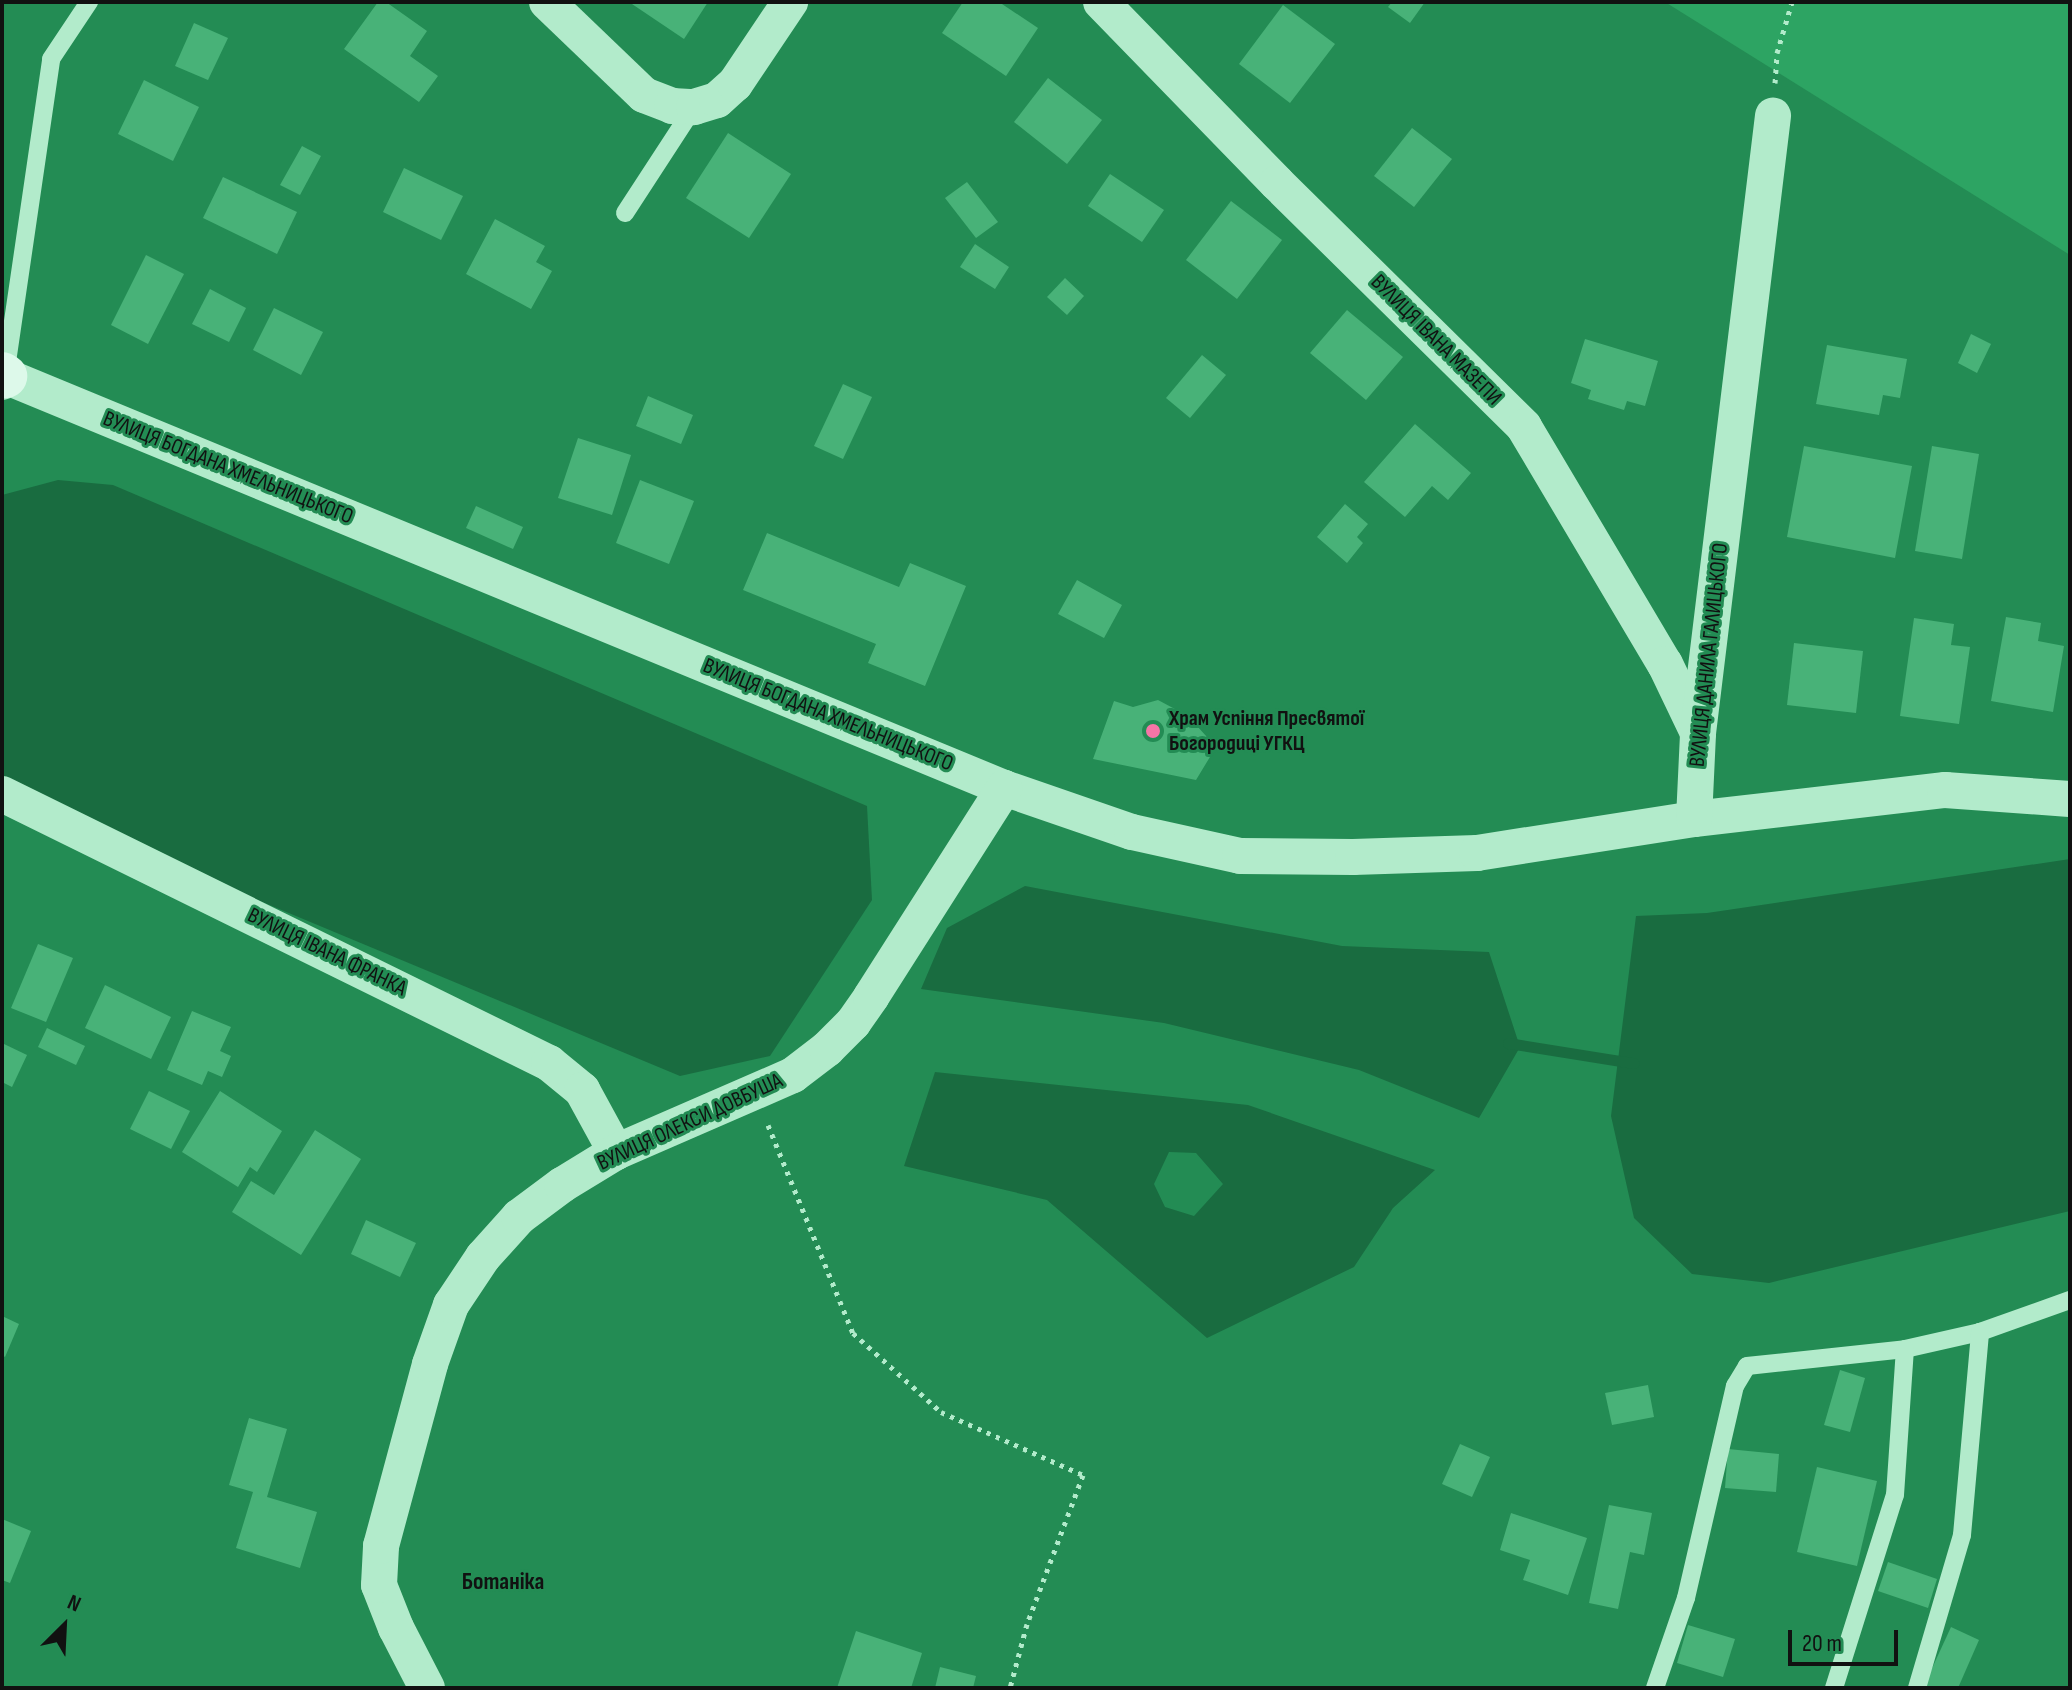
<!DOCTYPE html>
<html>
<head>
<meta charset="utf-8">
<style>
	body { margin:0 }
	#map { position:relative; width:2072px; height:1690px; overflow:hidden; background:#238c54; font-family:"Sofia Sans Condensed",sans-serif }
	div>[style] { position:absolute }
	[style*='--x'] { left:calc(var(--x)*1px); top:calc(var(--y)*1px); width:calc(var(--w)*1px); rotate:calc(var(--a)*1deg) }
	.green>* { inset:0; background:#2da463 }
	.water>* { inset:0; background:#196c40 }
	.stream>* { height:11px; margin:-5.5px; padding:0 5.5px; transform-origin:5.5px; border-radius:5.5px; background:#196c40 }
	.building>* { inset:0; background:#48b278 }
	.path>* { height:5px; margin-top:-2.5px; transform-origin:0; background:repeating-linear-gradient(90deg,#b2ebcb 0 4px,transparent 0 10px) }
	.lane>* { height:18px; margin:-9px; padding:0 9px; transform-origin:9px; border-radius:9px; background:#b2ebcb }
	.street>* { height:36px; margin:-18px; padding:0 18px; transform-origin:18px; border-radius:18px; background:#b2ebcb }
	.secondary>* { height:44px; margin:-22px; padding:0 22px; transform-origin:22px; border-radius:22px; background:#ddf9ea }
	.dots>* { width:22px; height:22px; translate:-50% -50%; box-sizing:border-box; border:4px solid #238c54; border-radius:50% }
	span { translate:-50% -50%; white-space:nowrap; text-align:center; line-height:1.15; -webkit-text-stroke:6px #238c54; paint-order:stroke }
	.street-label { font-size:22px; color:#111 }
	.poi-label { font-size:22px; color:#111; font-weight:700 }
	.left { translate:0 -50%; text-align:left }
	.neighbourhood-label { font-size:24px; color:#111; font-weight:700 }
	.frame { position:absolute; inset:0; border:4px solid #111; pointer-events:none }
	.north { position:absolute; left:24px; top:1586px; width:80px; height:80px; -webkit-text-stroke:6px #238c54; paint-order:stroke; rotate:24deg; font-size:22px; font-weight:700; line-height:32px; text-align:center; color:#111 }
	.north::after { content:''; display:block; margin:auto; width:28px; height:36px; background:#111; clip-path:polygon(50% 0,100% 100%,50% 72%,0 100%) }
	.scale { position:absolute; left:1788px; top:1630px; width:110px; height:36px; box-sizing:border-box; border:4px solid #111; border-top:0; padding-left:10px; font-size:24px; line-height:28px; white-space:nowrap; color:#111; -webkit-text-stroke:6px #238c54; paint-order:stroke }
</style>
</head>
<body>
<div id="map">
	<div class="green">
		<i style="clip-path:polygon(1665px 2px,2070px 2px,2070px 255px)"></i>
	</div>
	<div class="water">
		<i style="clip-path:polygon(58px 480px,113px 485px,867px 806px,872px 900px,770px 1056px,680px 1076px,20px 801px,2px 775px,2px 495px)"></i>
		<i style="clip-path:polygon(2070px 859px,2070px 1211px,1769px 1283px,1692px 1274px,1634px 1218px,1611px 1116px,1636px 916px,1707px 913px)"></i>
		<i style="clip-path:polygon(1025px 886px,1342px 946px,1489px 952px,1520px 1047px,1479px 1118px,1359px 1070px,1164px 1023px,921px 989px,947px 928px)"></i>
		<i style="clip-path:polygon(evenodd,935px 1072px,1248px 1105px,1435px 1170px,1393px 1208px,1354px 1267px,1207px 1338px,1047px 1200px,904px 1166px,935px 1072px,1169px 1152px,1196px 1153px,1223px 1184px,1194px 1216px,1165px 1207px,1154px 1184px,1169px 1152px)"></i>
	</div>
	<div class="stream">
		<i style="--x:1508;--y:1043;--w:127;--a:9.1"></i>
	</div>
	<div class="building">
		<i style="clip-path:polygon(378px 2px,386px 2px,427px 31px,410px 56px,438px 76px,419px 102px,344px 49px)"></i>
		<i style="clip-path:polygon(629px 2px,708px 2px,684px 39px)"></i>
		<i style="clip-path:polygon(963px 2px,999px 2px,1038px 28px,1006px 76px,942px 33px)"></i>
		<i style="clip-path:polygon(1392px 2px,1425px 2px,1410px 23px,1388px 7px)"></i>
		<i style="clip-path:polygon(1283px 5px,1335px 44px,1290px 103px,1239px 64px)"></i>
		<i style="clip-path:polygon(194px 23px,228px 38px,208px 80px,175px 66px)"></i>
		<i style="clip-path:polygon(1048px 78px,1102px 120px,1067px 164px,1014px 122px)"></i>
		<i style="clip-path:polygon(144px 80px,199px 107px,173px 161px,118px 134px)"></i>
		<i style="clip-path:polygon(1412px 128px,1452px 159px,1414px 207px,1374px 176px)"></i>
		<i style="clip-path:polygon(728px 133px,791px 174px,749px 238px,686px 198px)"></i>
		<i style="clip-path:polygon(302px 146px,321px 156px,300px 195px,280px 185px)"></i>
		<i style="clip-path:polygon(404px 168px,463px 196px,441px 240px,383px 212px)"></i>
		<i style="clip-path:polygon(1110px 174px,1164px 210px,1142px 242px,1088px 206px)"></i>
		<i style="clip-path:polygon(223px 177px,297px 212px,277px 254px,203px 218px)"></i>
		<i style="clip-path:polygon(967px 182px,998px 222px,976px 238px,945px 198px)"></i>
		<i style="clip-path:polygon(1231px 201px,1282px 240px,1237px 299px,1186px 260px)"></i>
		<i style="clip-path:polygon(495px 219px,545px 246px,536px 262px,552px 271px,531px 309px,466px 274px)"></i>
		<i style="clip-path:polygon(975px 244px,1009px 267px,995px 289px,960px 267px)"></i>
		<i style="clip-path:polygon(146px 255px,184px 274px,148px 344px,111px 325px)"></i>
		<i style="clip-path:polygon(1065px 278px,1084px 296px,1067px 315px,1047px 297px)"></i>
		<i style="clip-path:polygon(210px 289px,246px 308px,229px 342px,192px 324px)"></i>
		<i style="clip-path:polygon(274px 308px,323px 332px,301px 375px,253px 350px)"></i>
		<i style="clip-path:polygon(1347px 310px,1403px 357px,1366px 400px,1310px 353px)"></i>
		<i style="clip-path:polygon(1971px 334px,1991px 344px,1977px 373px,1958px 363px)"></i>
		<i style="clip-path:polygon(1585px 339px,1658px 361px,1645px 406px,1627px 401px,1624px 410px,1588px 399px,1591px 390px,1571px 383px)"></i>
		<i style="clip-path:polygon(1827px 345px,1907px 359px,1900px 398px,1883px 395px,1879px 415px,1816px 404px)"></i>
		<i style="clip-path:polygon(1202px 355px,1226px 375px,1190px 418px,1166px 398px)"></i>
		<i style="clip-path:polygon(843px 384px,872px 397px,843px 459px,814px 446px)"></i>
		<i style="clip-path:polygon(648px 396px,693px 415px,681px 444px,636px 426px)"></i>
		<i style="clip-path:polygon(1415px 424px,1471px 473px,1448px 500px,1432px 486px,1405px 517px,1364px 482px)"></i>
		<i style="clip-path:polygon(578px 438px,631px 455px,612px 515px,558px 498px)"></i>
		<i style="clip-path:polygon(1804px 446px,1912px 466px,1895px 558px,1787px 537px)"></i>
		<i style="clip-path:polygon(1932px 446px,1979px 454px,1962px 559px,1915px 551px)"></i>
		<i style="clip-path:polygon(640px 480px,694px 501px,669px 564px,616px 543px)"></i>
		<i style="clip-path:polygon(1345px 504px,1368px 524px,1357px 537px,1363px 543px,1347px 563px,1317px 537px)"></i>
		<i style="clip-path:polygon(476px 506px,523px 527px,513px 549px,466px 528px)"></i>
		<i style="clip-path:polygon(767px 533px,899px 587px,910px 563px,966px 586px,925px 686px,868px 663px,876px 644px,743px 590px)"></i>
		<i style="clip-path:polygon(1077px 580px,1122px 605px,1104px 638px,1058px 614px)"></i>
		<i style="clip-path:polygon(2006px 617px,2041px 623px,2038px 641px,2064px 646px,2053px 712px,1991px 701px)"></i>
		<i style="clip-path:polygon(1914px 618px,1954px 624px,1951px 645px,1970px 647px,1959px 724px,1900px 716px)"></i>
		<i style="clip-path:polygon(1794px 643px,1863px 651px,1856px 713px,1787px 705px)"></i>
		<i style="clip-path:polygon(1158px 700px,1188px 716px,1216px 747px,1196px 780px,1093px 759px,1114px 701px,1133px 707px)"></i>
		<i style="clip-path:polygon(38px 944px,73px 958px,46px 1022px,11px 1008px)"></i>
		<i style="clip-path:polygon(105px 985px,171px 1017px,151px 1059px,85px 1028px)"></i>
		<i style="clip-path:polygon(192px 1011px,231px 1027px,220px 1051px,231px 1056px,222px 1077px,208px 1071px,202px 1085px,167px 1070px)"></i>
		<i style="clip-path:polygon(47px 1028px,85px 1046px,76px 1065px,38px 1047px)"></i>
		<i style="clip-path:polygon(4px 1044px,27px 1055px,12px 1087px,2px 1082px)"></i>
		<i style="clip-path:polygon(149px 1091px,190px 1111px,171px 1149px,130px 1129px)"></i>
		<i style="clip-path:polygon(220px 1091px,282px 1131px,257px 1172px,250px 1167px,238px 1187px,182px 1152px)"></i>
		<i style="clip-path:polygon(315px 1130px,361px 1159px,301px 1255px,232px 1212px,251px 1181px,274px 1195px)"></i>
		<i style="clip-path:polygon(366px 1220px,416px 1243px,400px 1277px,351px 1254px)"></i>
		<i style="clip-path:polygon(2px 1316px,19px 1324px,5px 1357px,2px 1355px)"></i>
		<i style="clip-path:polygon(1840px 1370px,1865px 1378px,1850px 1432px,1824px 1425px)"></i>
		<i style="clip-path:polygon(1648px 1385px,1654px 1417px,1612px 1425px,1605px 1393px)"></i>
		<i style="clip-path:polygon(249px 1418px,287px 1429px,267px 1497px,317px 1512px,300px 1568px,236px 1548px,253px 1492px,229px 1485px)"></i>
		<i style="clip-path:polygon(1460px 1444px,1490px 1457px,1472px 1497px,1442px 1484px)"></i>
		<i style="clip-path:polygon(1728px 1449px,1779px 1454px,1776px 1492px,1725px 1488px)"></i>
		<i style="clip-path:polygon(1817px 1467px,1877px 1481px,1857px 1566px,1797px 1552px)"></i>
		<i style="clip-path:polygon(1609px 1505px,1652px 1513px,1644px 1555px,1630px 1552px,1618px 1609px,1589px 1603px)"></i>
		<i style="clip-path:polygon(1511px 1513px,1587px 1538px,1568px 1595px,1523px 1580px,1530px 1560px,1500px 1550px)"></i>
		<i style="clip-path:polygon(2px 1519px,31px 1531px,10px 1583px,2px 1580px)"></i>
		<i style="clip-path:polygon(1888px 1562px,1937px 1579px,1928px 1608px,1878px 1591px)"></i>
		<i style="clip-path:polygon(1688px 1625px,1735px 1639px,1723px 1677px,1677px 1663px)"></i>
		<i style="clip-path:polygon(1951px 1627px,1979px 1640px,1958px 1688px,1923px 1688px)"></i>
		<i style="clip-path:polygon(856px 1631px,922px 1653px,911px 1688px,837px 1688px)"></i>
		<i style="clip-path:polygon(940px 1667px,976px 1676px,973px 1688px,935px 1688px)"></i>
	</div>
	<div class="path">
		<i style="--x:1775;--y:83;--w:30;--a:-86"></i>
		<i style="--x:1777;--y:53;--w:53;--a:-73.6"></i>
		<i style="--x:768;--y:1125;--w:225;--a:67.8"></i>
		<i style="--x:853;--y:1333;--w:118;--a:41.9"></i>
		<i style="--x:941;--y:1412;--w:155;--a:23.9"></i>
		<i style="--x:1083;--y:1475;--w:159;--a:110.6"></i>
		<i style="--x:1027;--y:1624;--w:66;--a:104.9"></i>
	</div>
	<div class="lane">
		<i style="--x:625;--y:213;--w:126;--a:-56.9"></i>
		<i style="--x:5;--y:376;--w:320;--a:-81.7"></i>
		<i style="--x:51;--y:59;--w:69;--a:-56.3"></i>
		<i style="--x:1655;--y:1688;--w:95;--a:-71"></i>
		<i style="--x:1686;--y:1598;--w:218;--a:-77"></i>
		<i style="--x:1735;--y:1386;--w:23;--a:-59"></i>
		<i style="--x:1747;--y:1366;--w:159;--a:-6.1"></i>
		<i style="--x:1905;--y:1349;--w:77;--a:-12.8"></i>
		<i style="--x:1980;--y:1332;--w:96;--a:-19.6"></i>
		<i style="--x:1834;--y:1688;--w:202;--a:-72.5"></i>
		<i style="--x:1895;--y:1495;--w:146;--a:-86.1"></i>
		<i style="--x:1917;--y:1688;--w:159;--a:-73.6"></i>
		<i style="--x:1962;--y:1535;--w:204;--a:-84.9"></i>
	</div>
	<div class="street">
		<i style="--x:547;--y:2;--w:134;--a:43.8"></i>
		<i style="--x:644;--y:95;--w:30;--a:21"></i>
		<i style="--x:672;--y:106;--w:22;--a:3"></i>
		<i style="--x:694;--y:107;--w:24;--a:-17"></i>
		<i style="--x:717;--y:100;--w:24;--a:-42"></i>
		<i style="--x:735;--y:84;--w:99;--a:-56.1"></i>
		<i style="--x:1101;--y:2;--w:252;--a:45.8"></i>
		<i style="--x:1277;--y:183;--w:347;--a:44.6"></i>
		<i style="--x:1524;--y:427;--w:276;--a:59.3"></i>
		<i style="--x:1665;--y:664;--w:76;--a:64.4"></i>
		<i style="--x:2;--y:382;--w:7;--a:-63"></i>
		<i style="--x:5;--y:376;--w:1081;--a:22.41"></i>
		<i style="--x:1004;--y:788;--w:135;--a:19"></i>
		<i style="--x:1132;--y:832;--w:111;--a:12.5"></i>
		<i style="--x:1240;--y:856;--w:113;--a:0.5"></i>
		<i style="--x:1353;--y:857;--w:124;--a:-1.8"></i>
		<i style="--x:1477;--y:853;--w:220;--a:-8.9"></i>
		<i style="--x:1694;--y:819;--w:253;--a:-6.6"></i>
		<i style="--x:1945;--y:790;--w:125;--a:4.1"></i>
		<i style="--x:2;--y:794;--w:610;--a:26.19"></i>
		<i style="--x:549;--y:1063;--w:43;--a:39.3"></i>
		<i style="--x:582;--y:1090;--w:71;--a:61.3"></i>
		<i style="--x:1694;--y:819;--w:86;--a:-87.3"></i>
		<i style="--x:1698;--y:733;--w:622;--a:-83.07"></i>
		<i style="--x:427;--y:1688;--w:68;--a:-117.3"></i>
		<i style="--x:396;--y:1628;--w:46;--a:-111.6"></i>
		<i style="--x:379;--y:1585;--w:39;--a:-87"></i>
		<i style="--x:381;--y:1546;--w:188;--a:-74.9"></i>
		<i style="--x:430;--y:1364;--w:63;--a:-70.4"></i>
		<i style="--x:451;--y:1305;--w:58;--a:-56.3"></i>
		<i style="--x:483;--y:1257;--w:54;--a:-48"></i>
		<i style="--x:519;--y:1217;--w:54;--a:-36.7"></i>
		<i style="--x:562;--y:1185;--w:63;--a:-31.4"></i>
		<i style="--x:616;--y:1152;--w:193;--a:-23.5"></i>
		<i style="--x:793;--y:1075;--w:43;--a:-37.4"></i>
		<i style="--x:827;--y:1049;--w:37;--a:-45"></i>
		<i style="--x:853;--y:1023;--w:32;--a:-55"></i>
		<i style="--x:871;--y:997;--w:248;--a:-57.5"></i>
	</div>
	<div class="secondary">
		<i style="--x:2;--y:374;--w:4;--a:34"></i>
	</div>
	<div class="dots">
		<i style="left:1153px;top:731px;background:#f675a6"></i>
	</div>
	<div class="street-label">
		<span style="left:1436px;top:340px;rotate:45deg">ВУЛИЦЯ ІВАНА МАЗЕПИ</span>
		<span style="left:228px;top:468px;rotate:22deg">ВУЛИЦЯ БОГДАНА ХМЕЛЬНИЦЬКОГО</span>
		<span style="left:1709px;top:655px;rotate:-84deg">ВУЛИЦЯ ДАНИЛА ГАЛИЦЬКОГО</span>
		<span style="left:828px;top:715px;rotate:22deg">ВУЛИЦЯ БОГДАНА ХМЕЛЬНИЦЬКОГО</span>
		<span style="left:327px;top:952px;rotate:26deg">ВУЛИЦЯ ІВАНА ФРАНКА</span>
		<span style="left:690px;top:1122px;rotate:-25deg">ВУЛИЦЯ ОЛЕКСИ ДОВБУША</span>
	</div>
	<div class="poi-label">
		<span class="left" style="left:1169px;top:731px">Храм Успіння Пресвятої<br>Богородиці УГКЦ</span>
	</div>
	<div class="neighbourhood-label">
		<span style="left:503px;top:1582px">Ботаніка</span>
	</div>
	<div class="frame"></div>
	<div class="north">N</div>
	<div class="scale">20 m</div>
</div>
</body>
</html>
